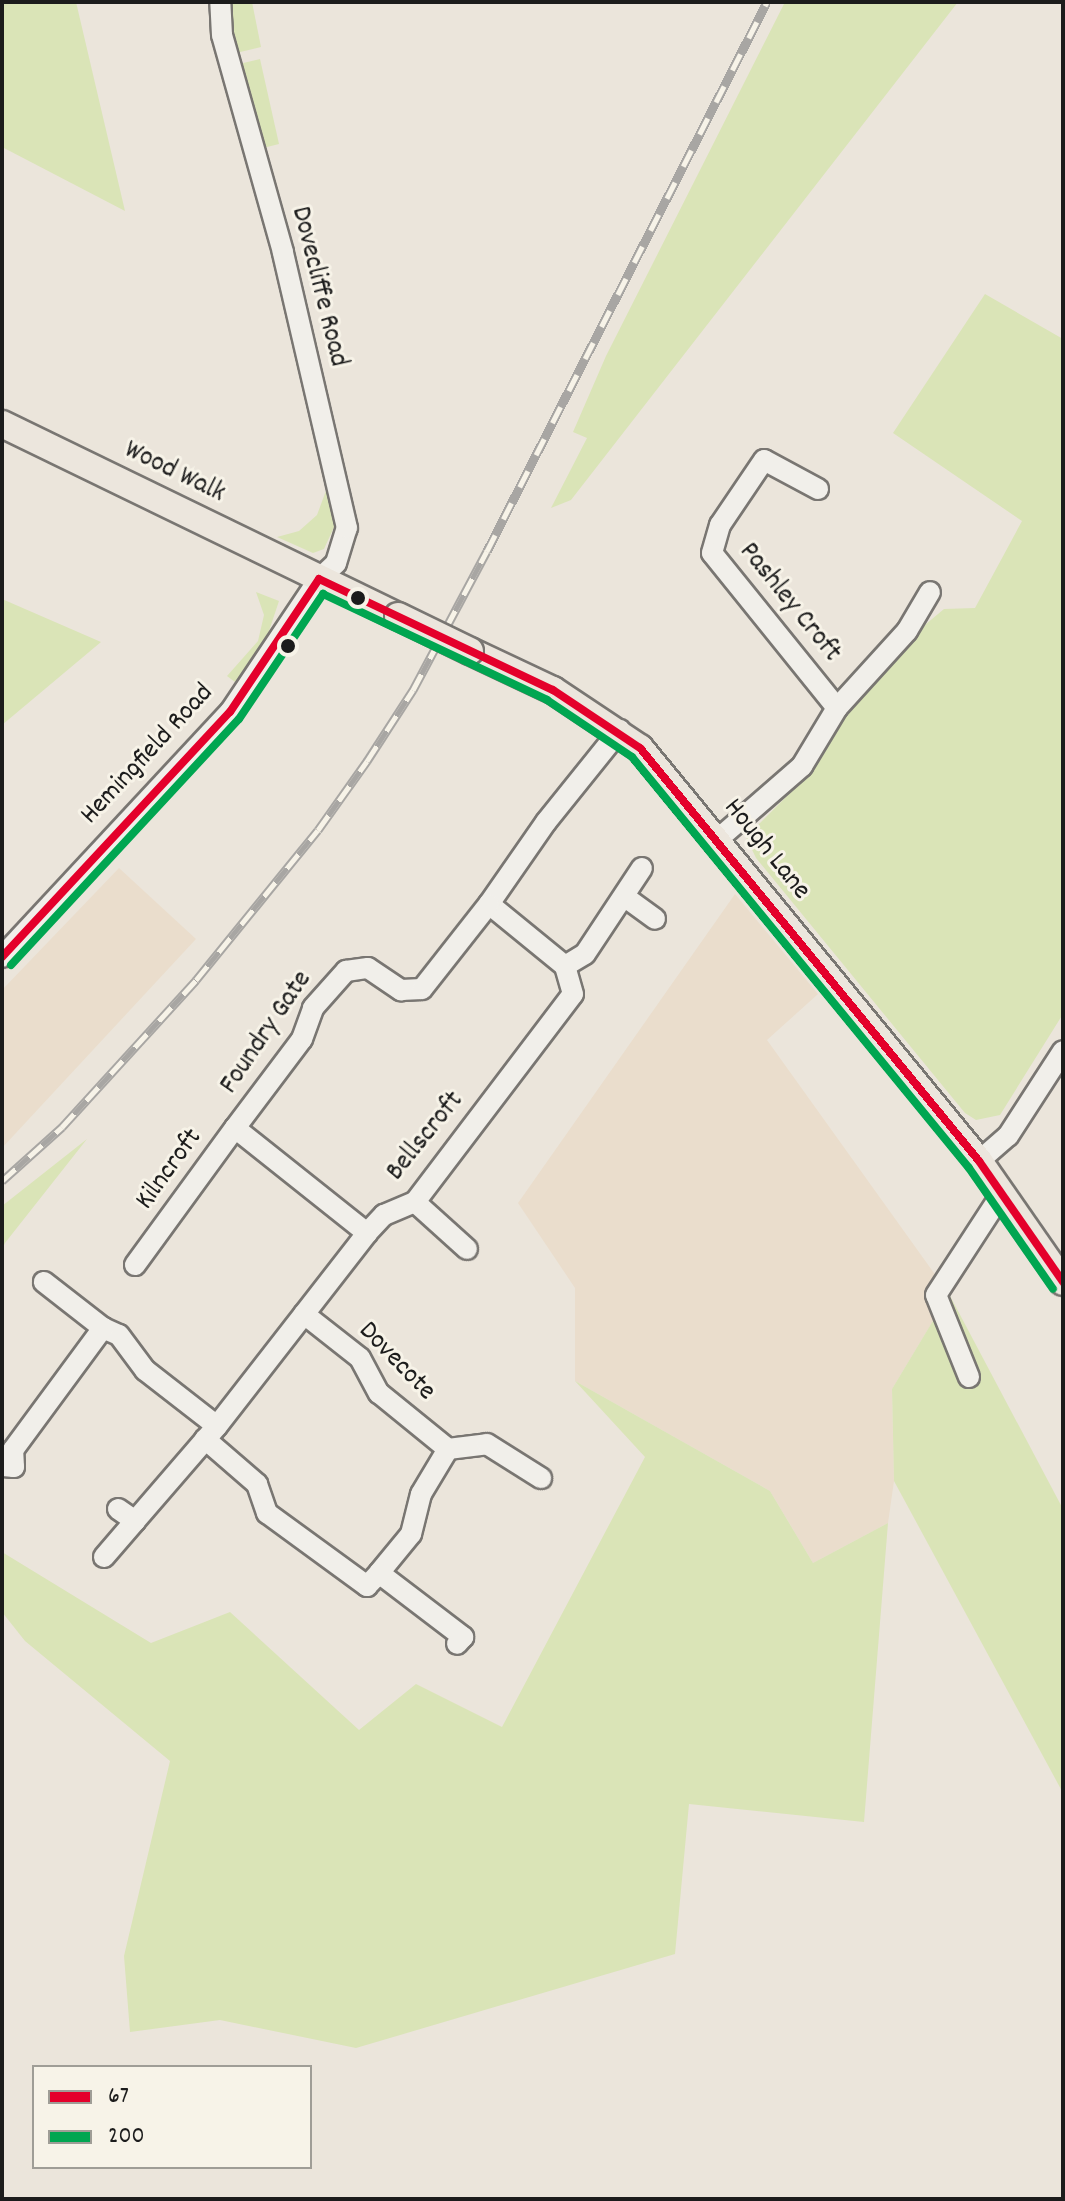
<!DOCTYPE html>
<html>
<head>
<meta charset="utf-8">
<style>
	body { margin:0 }
	#map { position:relative; width:1065px; height:2201px; overflow:hidden; background:#ebe5db; font-family:Dekko,sans-serif }
	div>[style] { position:absolute }
	[style*='--x'] { left:calc(var(--x)*1px); top:calc(var(--y)*1px); width:calc(var(--w)*1px); rotate:calc(var(--a)*1deg) }
	.built>* { inset:0; background:#eaddcc }
	.green>* { inset:0; background:#dae4b7 }
	.roads { filter:drop-shadow(2px 0 #797672) drop-shadow(-2px 0 #797672) drop-shadow(0 2px #797672) drop-shadow(0 -2px #797672) }
	.minor>* { height:20px; margin:-10px; padding:0 10px; transform-origin:10px; border-radius:10px; background:#f1efea }
	.major>* { height:26px; margin:-13px; padding:0 13px; transform-origin:13px; border-radius:13px; background:#ece6dd }
	.rail>* { height:9px; margin-top:-4.5px; transform-origin:0; background:repeating-linear-gradient(90deg,#f7f3e8 0 18px,#a8a6a3 0 36px); box-sizing:border-box; border-block:2px solid #a8a6a3 }
	.bridges { filter:drop-shadow(2px 0 #797672) drop-shadow(-2px 0 #797672) drop-shadow(0 2px #797672) drop-shadow(0 -2px #797672) }
	.major-bridge>* { height:26px; margin:-13px; padding:0 13px; transform-origin:13px; border-radius:13px; background:#ece6dd }
	.bus-1>* { height:8px; margin:-4px; padding:0 4px; transform-origin:4px; border-radius:4px; background:#e4002b }
	.bus-2>* { height:8px; margin:-4px; padding:0 4px; transform-origin:4px; border-radius:4px; background:#00a651 }
	.dots>* { width:22px; height:22px; translate:-50% -50%; box-sizing:border-box; border:4px solid #f7f3e8; border-radius:50% }
	span { translate:-50% -50%; white-space:nowrap; text-align:center; line-height:1.15; -webkit-text-stroke:6px #f7f3e8; paint-order:stroke }
	.street-label { font-size:28px; color:#1c1c1c }
	.frame { position:absolute; inset:0; border:4px solid #1c1c1c; pointer-events:none }
	.legend { position:absolute; left:32px; top:2065px; width:280px; height:104px; box-sizing:border-box; background:#f7f3e8; border:2px solid #9f9d96; margin:0; padding:10px 14px; list-style:none; font-size:24px; color:#1c1c1c }
	.legend li { display:flex; align-items:center; gap:16px; height:40px }
	.legend b { width:40px; border:2px solid #9f9d96 }
</style>
</head>
<body>
<div id="map">
	<div class="built">
		<i style="clip-path:polygon(119px 868px,196px 939px,2px 1148px,2px 990px)"></i>
		<i style="clip-path:polygon(735px 894px,818px 994px,767px 1040px,949px 1294px,892px 1389px,894px 1481px,888px 1523px,813px 1563px,770px 1491px,575px 1381px,575px 1288px,518px 1203px)"></i>
	</div>
	<div class="green">
		<i style="clip-path:polygon(2px 2px,76px 2px,125px 211px,2px 147px)"></i>
		<i style="clip-path:polygon(226px 2px,252px 2px,261px 47px,236px 53px)"></i>
		<i style="clip-path:polygon(785px 2px,958px 2px,571px 500px,551px 508px,587px 438px,573px 432px,606px 356px)"></i>
		<i style="clip-path:polygon(260px 59px,279px 144px,263px 148px,239px 64px)"></i>
		<i style="clip-path:polygon(985px 294px,1063px 339px,1063px 1014px,1000px 1115px,976px 1120px,965px 1113px,756px 858px,746px 837px,813px 770px,844px 716px,926px 624px,944px 609px,975px 608px,1022px 521px,893px 433px)"></i>
		<i style="clip-path:polygon(327px 488px,335px 525px,324px 549px,313px 553px,277px 537px,299px 531px,317px 515px)"></i>
		<i style="clip-path:polygon(256px 592px,279px 601px,265px 643px,235px 682px,227px 676px,258px 641px,264px 615px)"></i>
		<i style="clip-path:polygon(2px 599px,101px 642px,2px 725px)"></i>
		<i style="clip-path:polygon(87px 1139px,5px 1243px,2px 1250px,2px 1206px)"></i>
		<i style="clip-path:polygon(949px 1294px,1063px 1509px,1063px 1793px,894px 1481px,892px 1389px)"></i>
		<i style="clip-path:polygon(575px 1381px,770px 1491px,813px 1563px,888px 1523px,864px 1822px,689px 1804px,675px 1954px,356px 2048px,220px 2020px,130px 2032px,124px 1956px,170px 1761px,25px 1641px,2px 1612px,2px 1552px,151px 1643px,230px 1612px,359px 1730px,416px 1684px,502px 1727px,645px 1457px)"></i>
	</div>
	<div class="roads">
		<div class="minor">
			<i style="--x:818;--y:489;--w:61;--a:-151.8"></i>
			<i style="--x:764;--y:460;--w:78;--a:124.1"></i>
			<i style="--x:720;--y:525;--w:29;--a:106"></i>
			<i style="--x:712;--y:553;--w:199;--a:51.1"></i>
			<i style="--x:717;--y:840;--w:113;--a:-41"></i>
			<i style="--x:802;--y:766;--w:68;--a:-58.9"></i>
			<i style="--x:837;--y:708;--w:104;--a:-47.7"></i>
			<i style="--x:907;--y:631;--w:45;--a:-59.5"></i>
			<i style="--x:625;--y:897;--w:37;--a:36"></i>
			<i style="--x:2;--y:957;--w:335;--a:-47.1"></i>
			<i style="--x:230;--y:712;--w:160;--a:-56.2"></i>
			<i style="--x:319;--y:579;--w:23;--a:-43"></i>
			<i style="--x:336;--y:563;--w:37;--a:-73"></i>
			<i style="--x:347;--y:528;--w:283;--a:-103.1"></i>
			<i style="--x:283;--y:252;--w:225;--a:-105.7"></i>
			<i style="--x:222;--y:35;--w:33;--a:-93"></i>
			<i style="--x:565;--y:966;--w:98;--a:-140.8"></i>
			<i style="--x:489;--y:904;--w:100;--a:-55.2"></i>
			<i style="--x:546;--y:822;--w:118;--a:-51.2"></i>
			<i style="--x:565;--y:966;--w:23;--a:-31"></i>
			<i style="--x:585;--y:954;--w:103;--a:-56.5"></i>
			<i style="--x:235;--y:1128;--w:111;--a:-53"></i>
			<i style="--x:302;--y:1039;--w:33;--a:-70"></i>
			<i style="--x:313;--y:1008;--w:50;--a:-48.3"></i>
			<i style="--x:346;--y:971;--w:22;--a:-8"></i>
			<i style="--x:368;--y:968;--w:40;--a:34"></i>
			<i style="--x:401;--y:990;--w:21;--a:-3"></i>
			<i style="--x:422;--y:989;--w:108;--a:-51.8"></i>
			<i style="--x:979;--y:1161;--w:38;--a:-41"></i>
			<i style="--x:1008;--y:1136;--w:101;--a:-57.1"></i>
			<i style="--x:415;--y:1202;--w:70;--a:42.1"></i>
			<i style="--x:135;--y:1265;--w:170;--a:-53.9"></i>
			<i style="--x:235;--y:1128;--w:169;--a:38.5"></i>
			<i style="--x:304;--y:1314;--w:71;--a:38.2"></i>
			<i style="--x:360;--y:1358;--w:40;--a:62"></i>
			<i style="--x:379;--y:1393;--w:89;--a:39.1"></i>
			<i style="--x:103;--y:1328;--w:17;--a:24"></i>
			<i style="--x:119;--y:1335;--w:44;--a:53.4"></i>
			<i style="--x:145;--y:1370;--w:91;--a:37.9"></i>
			<i style="--x:969;--y:1377;--w:88;--a:-111.9"></i>
			<i style="--x:936;--y:1295;--w:123;--a:-57"></i>
			<i style="--x:205;--y:1439;--w:69;--a:40.9"></i>
			<i style="--x:257;--y:1484;--w:31;--a:71"></i>
			<i style="--x:267;--y:1513;--w:124;--a:36.1"></i>
			<i style="--x:367;--y:1586;--w:18;--a:-47"></i>
			<i style="--x:448;--y:1449;--w:52;--a:121"></i>
			<i style="--x:421;--y:1494;--w:41;--a:104"></i>
			<i style="--x:411;--y:1534;--w:50;--a:129.4"></i>
			<i style="--x:379;--y:1573;--w:106;--a:37.3"></i>
			<i style="--x:463;--y:1637;--w:9;--a:131"></i>
			<i style="--x:448;--y:1449;--w:39;--a:-7"></i>
			<i style="--x:487;--y:1444;--w:64;--a:32.2"></i>
			<i style="--x:3;--y:1466;--w:11;--a:5"></i>
			<i style="--x:14;--y:1467;--w:17;--a:-93"></i>
			<i style="--x:13;--y:1450;--w:152;--a:-53.6"></i>
			<i style="--x:103;--y:1328;--w:75;--a:-142.1"></i>
			<i style="--x:118;--y:1509;--w:21;--a:35"></i>
			<i style="--x:135;--y:1521;--w:125;--a:-49.2"></i>
			<i style="--x:217;--y:1426;--w:244;--a:-52.1"></i>
			<i style="--x:367;--y:1233;--w:25;--a:-47"></i>
			<i style="--x:384;--y:1215;--w:34;--a:-23"></i>
			<i style="--x:415;--y:1202;--w:261;--a:-52.8"></i>
			<i style="--x:573;--y:994;--w:29;--a:-106"></i>
			<i style="--x:104;--y:1557;--w:48;--a:-49.3"></i>
		</div>
		<div class="major">
			<i style="--x:2;--y:424;--w:440;--a:25.9"></i>
			<i style="--x:470;--y:651;--w:92;--a:25.2"></i>
			<i style="--x:553;--y:690;--w:105;--a:33.7"></i>
			<i style="--x:640;--y:748;--w:534;--a:50.62"></i>
			<i style="--x:979;--y:1161;--w:147;--a:55.2"></i>
		</div>
	</div>
	<div class="rail">
		<i style="--x:2;--y:1181;--w:81;--a:-42"></i>
		<i style="--x:62;--y:1127;--w:199;--a:-47.6"></i>
		<i style="--x:196;--y:980;--w:193;--a:-50.9"></i>
		<i style="--x:318;--y:830;--w:85;--a:-54.6"></i>
		<i style="--x:367;--y:761;--w:85;--a:-57.1"></i>
		<i style="--x:413;--y:690;--w:157;--a:-62"></i>
		<i style="--x:487;--y:551;--w:616;--a:-62.98"></i>
	</div>
	<div class="bridges">
		<div class="major-bridge">
			<i style="--x:398;--y:616;--w:80;--a:25.9"></i>
		</div>
	</div>
	<div class="bus-1">
		<i style="--x:2;--y:957;--w:335;--a:-47.1"></i>
		<i style="--x:230;--y:712;--w:160;--a:-56.2"></i>
		<i style="--x:319;--y:579;--w:259;--a:25.4"></i>
		<i style="--x:553;--y:690;--w:105;--a:33.7"></i>
		<i style="--x:640;--y:748;--w:534;--a:50.62"></i>
		<i style="--x:979;--y:1161;--w:147;--a:55.2"></i>
	</div>
	<div class="bus-2">
		<i style="--x:11;--y:965;--w:335;--a:-47.2"></i>
		<i style="--x:239;--y:719;--w:151;--a:-56.1"></i>
		<i style="--x:323;--y:594;--w:248;--a:25.3"></i>
		<i style="--x:547;--y:700;--w:102;--a:33.8"></i>
		<i style="--x:632;--y:757;--w:531;--a:50.65"></i>
		<i style="--x:969;--y:1168;--w:147;--a:55.2"></i>
	</div>
	<div class="dots">
		<i style="left:358px;top:598px;background:#1c1c1c"></i>
		<i style="left:288px;top:646px;background:#1c1c1c"></i>
	</div>
	<div class="street-label">
		<span style="left:318px;top:287px;rotate:76deg">Dovecliffe Road</span>
		<span style="left:174px;top:473px;rotate:26deg">Wood Walk</span>
		<span style="left:789px;top:603px;rotate:51deg">Pashley Croft</span>
		<span style="left:148px;top:755px;rotate:-47deg">Hemingfield Road</span>
		<span style="left:766px;top:850px;rotate:51deg">Hough Lane</span>
		<span style="left:267px;top:1033px;rotate:-56deg">Foundry Gate</span>
		<span style="left:426px;top:1137px;rotate:-51deg">Bellscroft</span>
		<span style="left:170px;top:1170px;rotate:-54deg">Kilncroft</span>
		<span style="left:396px;top:1362px;rotate:46deg">Dovecote</span>
	</div>
	<div class="frame"></div>
	<ul class="legend">
	<li><b style="height:10px;background:#e4002b"></b>67</li>
	<li><b style="height:10px;background:#00a651"></b>200</li>
	</ul>
</div>
</body>
</html>
